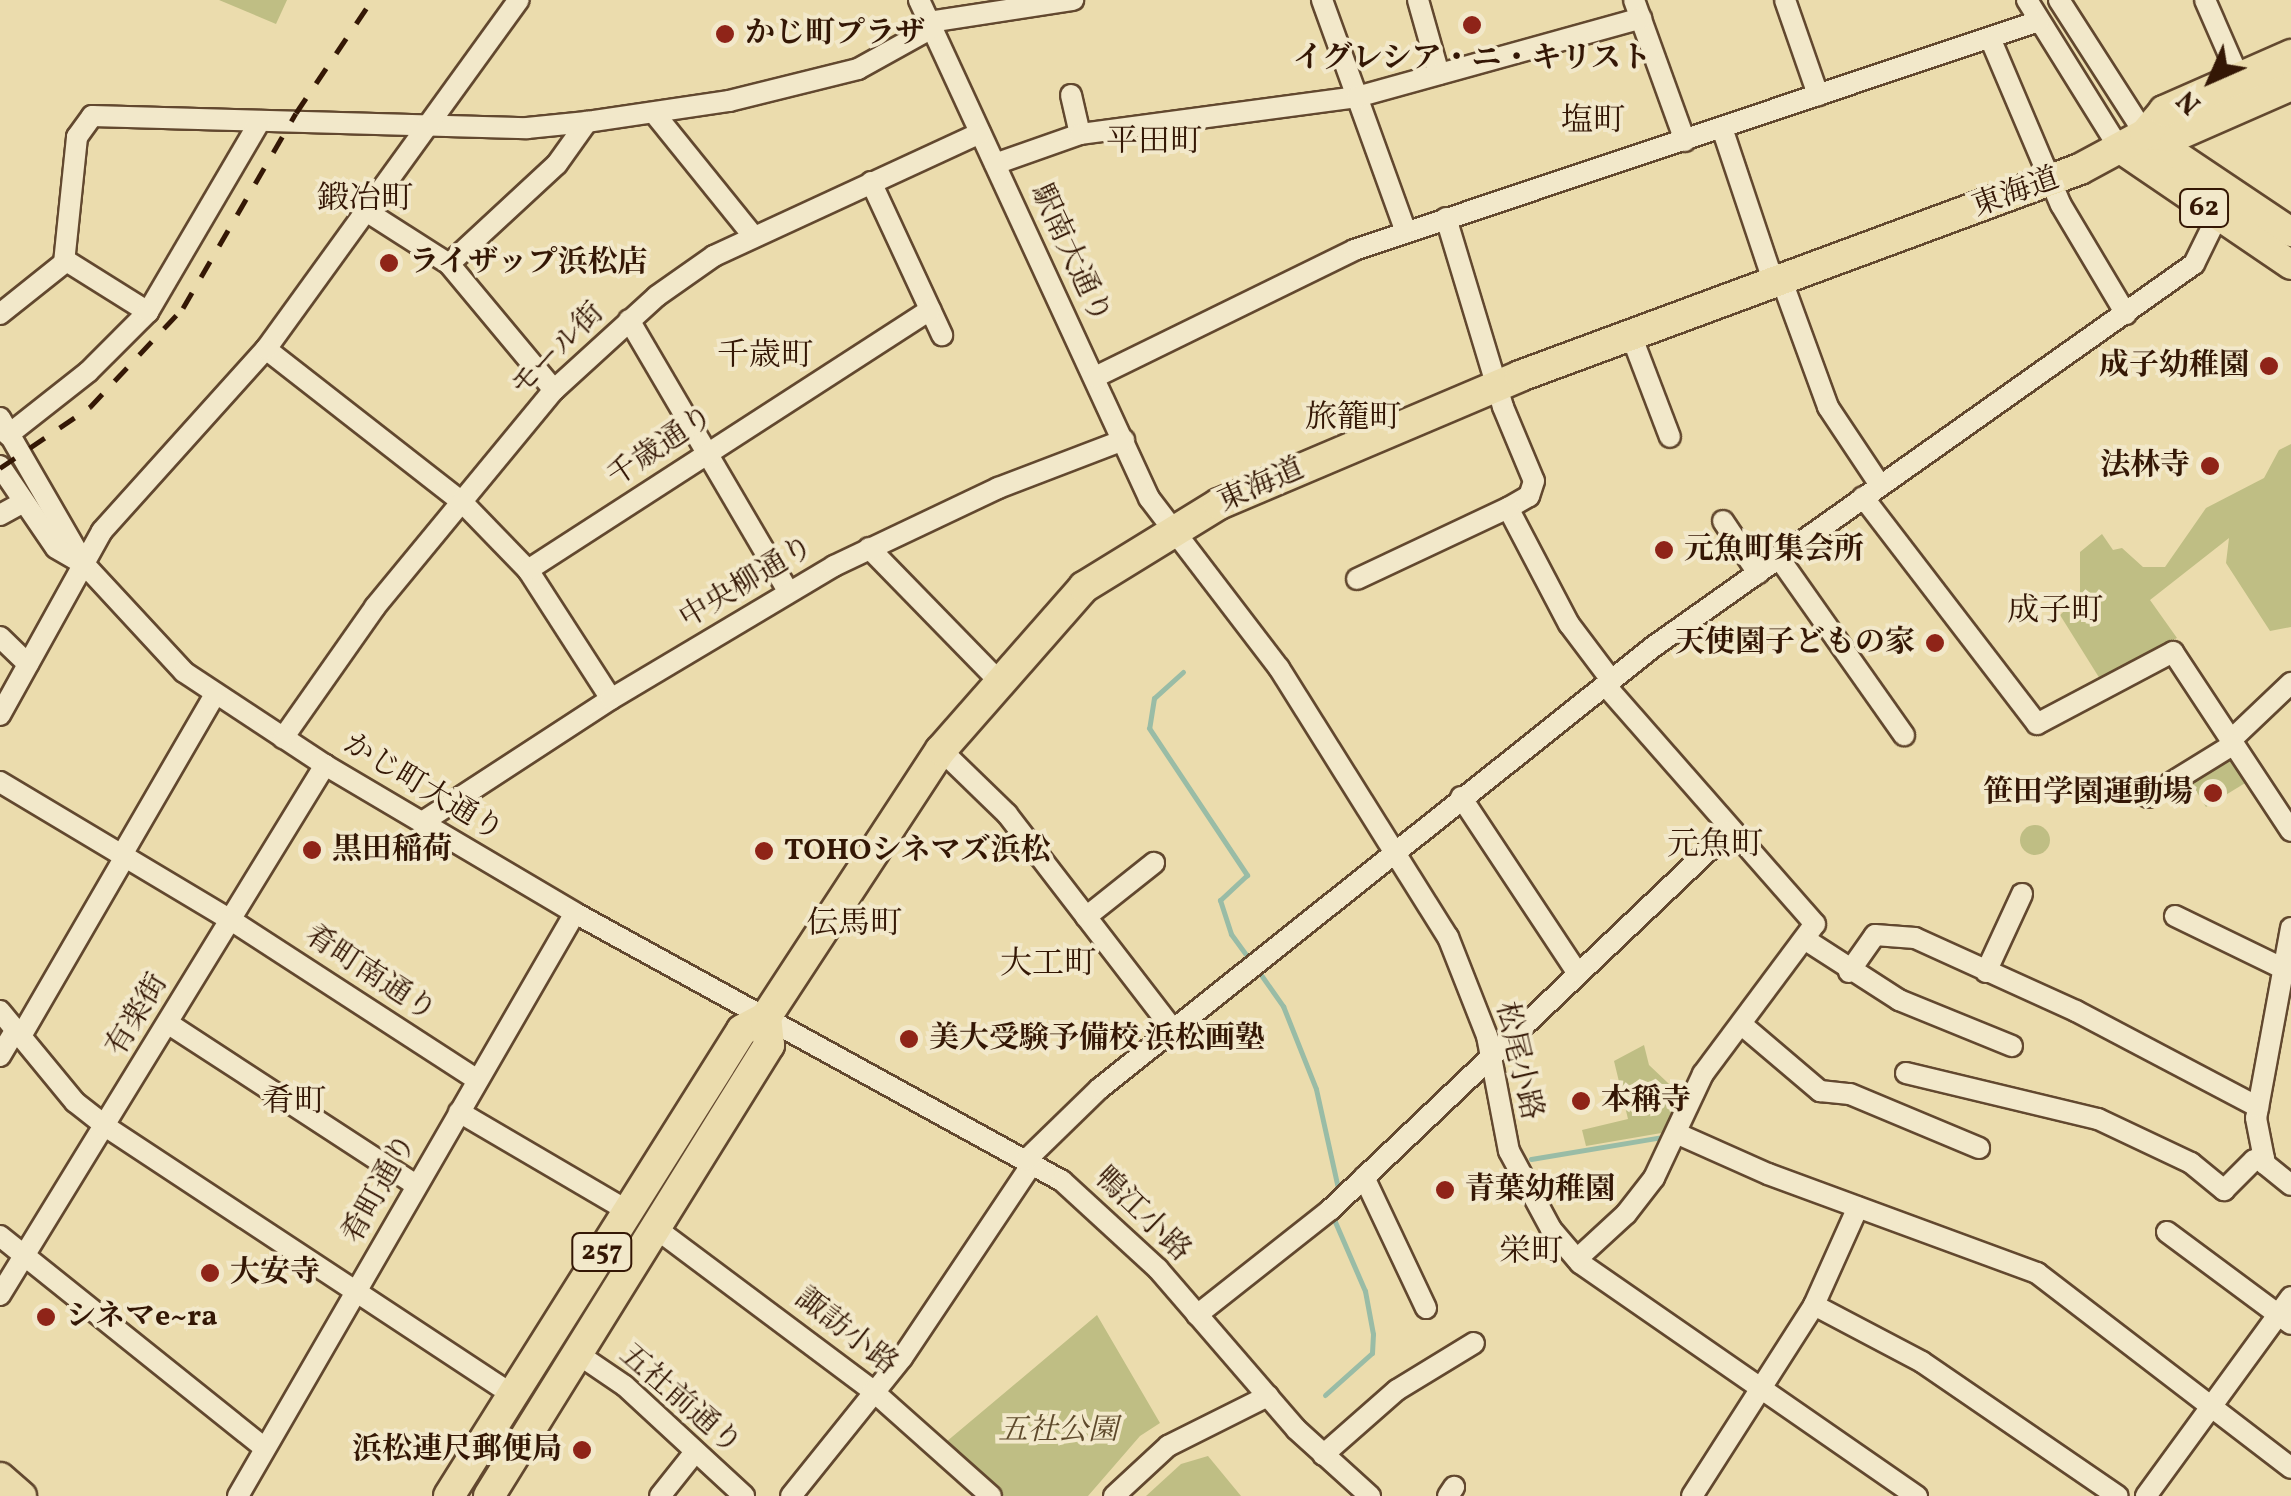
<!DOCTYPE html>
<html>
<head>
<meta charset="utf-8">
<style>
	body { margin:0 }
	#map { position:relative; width:2291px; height:1496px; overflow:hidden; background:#ebdcad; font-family:Vollkorn,"Noto Serif JP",serif }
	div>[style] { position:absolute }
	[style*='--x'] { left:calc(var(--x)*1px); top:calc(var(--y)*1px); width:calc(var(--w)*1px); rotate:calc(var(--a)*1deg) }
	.green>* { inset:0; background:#bfbe84 }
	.round { border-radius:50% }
	.stream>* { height:5px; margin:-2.5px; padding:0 2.5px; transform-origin:2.5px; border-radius:2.5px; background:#99bca6 }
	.roads { filter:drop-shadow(2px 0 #62482f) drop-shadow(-2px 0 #62482f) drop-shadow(0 2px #62482f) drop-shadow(0 -2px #62482f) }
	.minor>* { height:20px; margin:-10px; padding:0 10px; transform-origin:10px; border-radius:10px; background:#f2e8ca }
	.major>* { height:28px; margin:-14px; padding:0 14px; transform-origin:14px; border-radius:14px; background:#ebdcad }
	.highway>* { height:30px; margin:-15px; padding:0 15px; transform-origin:15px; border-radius:15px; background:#ebdcad }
	.rail>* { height:5px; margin-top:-2.5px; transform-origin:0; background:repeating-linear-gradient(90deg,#341705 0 18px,transparent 0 36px) }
	.dots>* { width:28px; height:28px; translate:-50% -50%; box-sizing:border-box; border:5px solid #f2e8ca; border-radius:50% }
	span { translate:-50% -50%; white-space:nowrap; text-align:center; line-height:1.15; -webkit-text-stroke:8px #f2e8ca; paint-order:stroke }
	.shield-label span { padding:2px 8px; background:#f2e8ca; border:2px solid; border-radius:8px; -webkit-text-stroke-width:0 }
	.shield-label { font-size:28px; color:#341705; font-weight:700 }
	.poi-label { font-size:30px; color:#341705; font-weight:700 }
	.left { translate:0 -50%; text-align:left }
	.right { translate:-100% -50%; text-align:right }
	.street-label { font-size:30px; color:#341705 }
	.park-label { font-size:30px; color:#5e492b; font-style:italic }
	.neighbourhood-label { font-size:32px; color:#341705 }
	.north { position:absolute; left:2161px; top:30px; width:100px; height:100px; -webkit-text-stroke:8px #f2e8ca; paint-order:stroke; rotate:225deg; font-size:28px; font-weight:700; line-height:40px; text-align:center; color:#341705 }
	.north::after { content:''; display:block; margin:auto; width:35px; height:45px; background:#341705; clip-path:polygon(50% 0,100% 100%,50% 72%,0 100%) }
</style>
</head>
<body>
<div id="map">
	<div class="green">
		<i style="clip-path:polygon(219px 0,287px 0,276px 24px)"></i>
		<i style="clip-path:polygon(2291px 444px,2291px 627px,2270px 631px,2226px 563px,2229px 538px,2150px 600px,2177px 638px,2100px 679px,2060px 615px,2080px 596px,2080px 552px,2102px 534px,2113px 550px,2122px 548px,2143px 567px,2165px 567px,2206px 508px,2264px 478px,2279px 450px)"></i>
		<i style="clip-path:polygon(2230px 753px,2255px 777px,2206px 807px,2189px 779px)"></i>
		<i class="round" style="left:2020px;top:825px;width:30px;height:30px"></i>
		<i style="clip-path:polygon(1644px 1045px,1649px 1065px,1686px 1100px,1673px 1131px,1586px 1146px,1582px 1130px,1628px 1119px,1614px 1061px)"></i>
		<i style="clip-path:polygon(1097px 1315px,1160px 1423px,1140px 1436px,1088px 1496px,1002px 1496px,946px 1442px)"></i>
		<i style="clip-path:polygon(1208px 1456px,1241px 1496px,1146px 1496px,1181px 1464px)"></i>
	</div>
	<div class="stream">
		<i style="--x:1183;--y:672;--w:39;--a:138"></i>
		<i style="--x:1154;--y:698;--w:30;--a:99"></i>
		<i style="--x:1149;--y:728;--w:177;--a:56.3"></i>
		<i style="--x:1247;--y:875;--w:37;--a:137"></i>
		<i style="--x:1220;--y:900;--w:36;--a:72"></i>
		<i style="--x:1231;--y:934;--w:36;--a:54"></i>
		<i style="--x:1259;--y:972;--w:42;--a:54.8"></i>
		<i style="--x:1283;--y:1006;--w:89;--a:68.3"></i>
		<i style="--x:1316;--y:1089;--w:107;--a:77.5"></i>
		<i style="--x:1531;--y:1159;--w:140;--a:-9.5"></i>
		<i style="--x:1325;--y:1395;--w:63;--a:-41.8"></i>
		<i style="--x:1372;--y:1353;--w:19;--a:-87"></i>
		<i style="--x:1373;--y:1334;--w:44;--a:-100.5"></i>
		<i style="--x:1365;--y:1291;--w:81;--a:-113.4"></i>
	</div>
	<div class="roads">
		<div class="minor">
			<i style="--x:919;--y:0;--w:549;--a:65.21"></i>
			<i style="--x:1149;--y:498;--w:214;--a:52.6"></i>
			<i style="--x:1279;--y:668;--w:318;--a:57.9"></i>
			<i style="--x:1448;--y:937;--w:106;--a:68.5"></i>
			<i style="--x:1487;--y:1036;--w:117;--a:79.2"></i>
			<i style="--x:1509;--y:1151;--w:89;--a:61.7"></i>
			<i style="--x:1551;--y:1229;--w:45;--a:49.5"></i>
			<i style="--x:1580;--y:1263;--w:410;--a:34.7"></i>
			<i style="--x:1322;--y:0;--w:247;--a:70.1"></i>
			<i style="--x:1418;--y:0;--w:77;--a:74.2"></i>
			<i style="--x:1634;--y:0;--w:150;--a:70.1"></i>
			<i style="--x:1785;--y:0;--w:101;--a:70.8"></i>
			<i style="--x:2027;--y:0;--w:174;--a:58.1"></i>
			<i style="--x:2059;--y:0;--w:159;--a:57.3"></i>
			<i style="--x:2205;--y:0;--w:85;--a:66.4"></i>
			<i style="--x:929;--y:22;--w:146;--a:-8.7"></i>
			<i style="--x:1990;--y:38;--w:181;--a:67"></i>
			<i style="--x:2061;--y:205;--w:127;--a:59.2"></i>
			<i style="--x:1071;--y:95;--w:40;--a:77"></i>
			<i style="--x:654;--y:113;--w:159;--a:51.1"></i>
			<i style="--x:1722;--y:128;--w:163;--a:71.5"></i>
			<i style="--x:995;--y:164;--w:90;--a:-19.4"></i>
			<i style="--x:1080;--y:134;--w:279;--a:-7.6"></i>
			<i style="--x:1357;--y:97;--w:295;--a:-15.5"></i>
			<i style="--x:871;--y:182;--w:169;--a:65.1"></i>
			<i style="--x:366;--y:211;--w:98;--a:32.6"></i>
			<i style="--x:449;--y:264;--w:164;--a:50.2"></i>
			<i style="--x:1446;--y:218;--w:197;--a:73.2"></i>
			<i style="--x:1503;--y:407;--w:80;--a:67.3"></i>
			<i style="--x:1534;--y:481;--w:16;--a:108"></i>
			<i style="--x:1529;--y:496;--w:24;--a:150"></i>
			<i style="--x:1508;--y:508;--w:131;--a:62.3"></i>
			<i style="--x:1569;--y:624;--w:71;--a:53"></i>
			<i style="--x:65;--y:260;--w:98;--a:32.1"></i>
			<i style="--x:449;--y:264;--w:147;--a:-42.8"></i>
			<i style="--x:557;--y:164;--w:52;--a:-54.5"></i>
			<i style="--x:1782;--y:281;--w:134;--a:69.9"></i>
			<i style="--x:1828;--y:407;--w:94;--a:56.3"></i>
			<i style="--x:0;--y:314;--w:82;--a:-38.6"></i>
			<i style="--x:64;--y:263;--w:127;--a:-84.1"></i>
			<i style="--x:77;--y:137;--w:26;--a:-54"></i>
			<i style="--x:92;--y:116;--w:435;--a:1.6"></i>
			<i style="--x:527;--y:128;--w:60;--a:-5.7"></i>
			<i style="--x:587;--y:122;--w:144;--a:-8.4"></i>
			<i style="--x:729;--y:101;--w:133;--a:-13.9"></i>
			<i style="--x:858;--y:69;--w:85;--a:-29"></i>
			<i style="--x:629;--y:320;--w:314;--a:59.6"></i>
			<i style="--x:1631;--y:335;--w:109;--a:69.1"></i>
			<i style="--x:266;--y:349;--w:249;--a:38"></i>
			<i style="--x:462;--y:502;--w:95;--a:45.9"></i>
			<i style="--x:528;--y:570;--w:153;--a:57.2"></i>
			<i style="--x:1095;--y:377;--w:288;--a:-26.1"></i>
			<i style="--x:1354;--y:250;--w:722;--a:-18.49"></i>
			<i style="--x:0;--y:418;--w:170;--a:60"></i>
			<i style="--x:85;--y:565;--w:146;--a:47.2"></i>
			<i style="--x:184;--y:672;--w:169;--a:33.4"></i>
			<i style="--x:325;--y:765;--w:291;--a:30.6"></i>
			<i style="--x:575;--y:913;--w:556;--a:28.82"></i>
			<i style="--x:1062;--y:1181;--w:130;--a:42.5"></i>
			<i style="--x:1158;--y:1269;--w:211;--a:49.2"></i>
			<i style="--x:1296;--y:1429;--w:100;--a:42.2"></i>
			<i style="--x:8;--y:435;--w:102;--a:-38.2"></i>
			<i style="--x:88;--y:372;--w:85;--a:-45"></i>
			<i style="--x:148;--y:312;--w:221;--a:-59.6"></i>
			<i style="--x:0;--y:466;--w:99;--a:55.7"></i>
			<i style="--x:56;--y:548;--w:34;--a:30"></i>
			<i style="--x:1863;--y:497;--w:286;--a:52.5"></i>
			<i style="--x:2037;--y:724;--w:154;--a:-27.9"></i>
			<i style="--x:2173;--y:652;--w:214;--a:56.6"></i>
			<i style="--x:0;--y:515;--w:25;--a:-29"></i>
			<i style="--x:1723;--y:521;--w:63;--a:56.1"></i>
			<i style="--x:869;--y:548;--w:183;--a:45.7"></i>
			<i style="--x:1779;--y:558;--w:217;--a:54.8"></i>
			<i style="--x:528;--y:570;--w:479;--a:-32.9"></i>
			<i style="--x:1357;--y:579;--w:167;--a:-25.2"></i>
			<i style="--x:0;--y:637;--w:39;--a:44"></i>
			<i style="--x:0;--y:715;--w:210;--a:-61"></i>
			<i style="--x:102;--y:531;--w:245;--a:-48"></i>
			<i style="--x:266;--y:349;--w:431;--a:-54.1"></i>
			<i style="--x:283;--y:738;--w:160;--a:-54.9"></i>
			<i style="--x:375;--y:607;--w:281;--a:-50.5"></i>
			<i style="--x:554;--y:390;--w:139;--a:-42.4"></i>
			<i style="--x:657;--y:296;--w:70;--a:-35.1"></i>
			<i style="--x:714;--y:256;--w:293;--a:-24.8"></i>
			<i style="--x:2231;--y:740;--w:83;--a:-43.5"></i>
			<i style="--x:941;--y:750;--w:92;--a:44.1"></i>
			<i style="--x:1007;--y:814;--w:270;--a:52.4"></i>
			<i style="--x:0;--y:782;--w:269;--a:30.9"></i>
			<i style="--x:231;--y:920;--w:292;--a:33"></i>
			<i style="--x:1461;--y:797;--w:212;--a:56.5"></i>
			<i style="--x:2148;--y:797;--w:101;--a:-31.6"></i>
			<i style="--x:424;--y:821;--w:223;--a:-33.1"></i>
			<i style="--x:611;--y:699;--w:260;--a:-30.8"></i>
			<i style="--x:834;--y:566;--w:182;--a:-25.4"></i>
			<i style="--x:998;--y:488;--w:135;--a:-20.9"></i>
			<i style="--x:123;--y:853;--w:181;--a:-59.9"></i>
			<i style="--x:2175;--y:916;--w:119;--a:25.9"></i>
			<i style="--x:1086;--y:917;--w:87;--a:-38.5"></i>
			<i style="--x:2291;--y:928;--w:193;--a:100.4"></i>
			<i style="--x:2256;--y:1118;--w:47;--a:78.9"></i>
			<i style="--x:2265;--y:1164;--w:33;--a:39"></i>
			<i style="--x:1806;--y:940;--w:111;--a:32.8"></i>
			<i style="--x:1899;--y:1000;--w:122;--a:22.2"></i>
			<i style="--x:1849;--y:972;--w:45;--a:-54.9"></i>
			<i style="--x:1875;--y:935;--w:40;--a:4.3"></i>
			<i style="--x:1915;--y:938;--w:177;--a:24.4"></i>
			<i style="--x:2076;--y:1011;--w:206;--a:27.8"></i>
			<i style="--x:1986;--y:972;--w:86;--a:-65.2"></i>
			<i style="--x:0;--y:1011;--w:118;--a:50.5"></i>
			<i style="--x:75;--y:1102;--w:42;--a:38.2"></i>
			<i style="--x:108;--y:1128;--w:484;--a:33.4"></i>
			<i style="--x:169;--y:1024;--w:295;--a:33.1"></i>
			<i style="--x:1741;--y:1024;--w:104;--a:40.3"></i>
			<i style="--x:1820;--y:1091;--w:30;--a:6"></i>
			<i style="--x:1850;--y:1094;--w:140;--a:22.7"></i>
			<i style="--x:21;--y:1036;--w:209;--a:-59.9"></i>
			<i style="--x:0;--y:1056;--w:31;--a:-59"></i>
			<i style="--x:1906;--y:1073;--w:197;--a:13.5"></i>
			<i style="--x:2098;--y:1119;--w:103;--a:25.3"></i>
			<i style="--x:2191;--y:1163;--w:43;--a:39.3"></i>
			<i style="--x:2224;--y:1190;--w:42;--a:-45"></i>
			<i style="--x:2254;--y:1160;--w:10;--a:-11"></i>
			<i style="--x:459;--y:1112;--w:196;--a:30.4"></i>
			<i style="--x:1678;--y:1134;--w:98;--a:24"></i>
			<i style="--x:1768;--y:1174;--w:287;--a:20.2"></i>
			<i style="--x:2037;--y:1273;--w:320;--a:37.5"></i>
			<i style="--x:1364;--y:1177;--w:145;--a:64.7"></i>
			<i style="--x:654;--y:1227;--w:274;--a:36.8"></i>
			<i style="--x:873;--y:1391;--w:158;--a:41.7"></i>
			<i style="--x:2167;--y:1232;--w:154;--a:36.6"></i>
			<i style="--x:0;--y:1236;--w:339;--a:38.7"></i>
			<i style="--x:1577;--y:1259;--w:67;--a:-42.6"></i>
			<i style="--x:1626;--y:1214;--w:46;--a:-52.1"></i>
			<i style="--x:1654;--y:1178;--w:115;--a:-64.8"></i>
			<i style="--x:1703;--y:1074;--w:187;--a:-53.3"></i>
			<i style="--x:1815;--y:924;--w:317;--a:-131.3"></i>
			<i style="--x:0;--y:1295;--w:622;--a:-58.48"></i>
			<i style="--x:1814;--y:1305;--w:122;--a:27.8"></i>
			<i style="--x:1922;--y:1362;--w:237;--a:34.4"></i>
			<i style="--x:1197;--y:1315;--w:169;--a:-38.3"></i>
			<i style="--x:1330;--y:1210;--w:550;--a:-43.53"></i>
			<i style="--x:575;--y:1352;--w:60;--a:34.2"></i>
			<i style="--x:625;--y:1386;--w:162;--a:42.7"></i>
			<i style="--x:1323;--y:1455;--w:98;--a:-41.3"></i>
			<i style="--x:1397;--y:1390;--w:90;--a:-31.4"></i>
			<i style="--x:238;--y:1496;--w:673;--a:-59.97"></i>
			<i style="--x:660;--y:1496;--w:56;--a:-51.5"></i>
			<i style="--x:791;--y:1496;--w:177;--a:-51.2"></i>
			<i style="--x:902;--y:1358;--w:234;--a:-56.2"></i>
			<i style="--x:1032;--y:1164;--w:7;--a:-146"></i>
			<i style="--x:1026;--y:1160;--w:102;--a:-44.2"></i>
			<i style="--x:1099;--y:1089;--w:709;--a:-38.58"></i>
			<i style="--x:1653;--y:647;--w:663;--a:-35.3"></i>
			<i style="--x:2194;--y:264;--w:52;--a:-63.9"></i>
			<i style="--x:1114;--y:1496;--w:74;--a:-42.8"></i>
			<i style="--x:1168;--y:1446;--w:112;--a:-26.6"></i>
			<i style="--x:1448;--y:1496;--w:11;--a:-56"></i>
			<i style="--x:1692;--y:1496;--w:227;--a:-57.4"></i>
			<i style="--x:1814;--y:1305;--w:107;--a:-65.8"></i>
			<i style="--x:2146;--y:1496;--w:246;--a:-53.9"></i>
		</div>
		<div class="major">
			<i style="--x:2145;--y:134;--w:176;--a:33.9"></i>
			<i style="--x:2119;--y:148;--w:208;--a:34.2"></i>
		</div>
		<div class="highway">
			<i style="--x:2145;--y:134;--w:30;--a:4"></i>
			<i style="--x:2175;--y:136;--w:127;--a:-23.7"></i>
			<i style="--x:0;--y:1478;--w:28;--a:41"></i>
			<i style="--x:449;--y:1496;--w:550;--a:-57.84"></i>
			<i style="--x:742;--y:1030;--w:27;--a:-28"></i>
			<i style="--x:766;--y:1017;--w:319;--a:-56.8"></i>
			<i style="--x:941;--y:750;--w:217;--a:-48.7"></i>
			<i style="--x:1084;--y:587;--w:158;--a:-31.6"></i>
			<i style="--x:1219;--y:504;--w:327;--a:-23"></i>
			<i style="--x:1520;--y:376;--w:597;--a:-20.29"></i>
			<i style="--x:2080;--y:169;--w:74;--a:-28.3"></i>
			<i style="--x:2145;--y:134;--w:30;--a:-50"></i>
			<i style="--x:2164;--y:111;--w:139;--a:-23.8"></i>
			<i style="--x:489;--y:1496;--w:531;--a:-58.17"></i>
			<i style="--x:769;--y:1045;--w:28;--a:-96"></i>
		</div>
	</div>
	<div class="rail">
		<i style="--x:0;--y:468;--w:109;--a:-34.1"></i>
		<i style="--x:90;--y:407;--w:136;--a:-46.8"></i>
		<i style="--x:183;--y:308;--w:225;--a:-59.9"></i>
		<i style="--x:296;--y:113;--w:136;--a:-56.1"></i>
	</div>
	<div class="dots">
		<i style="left:1472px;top:25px;background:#8f2418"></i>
		<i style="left:725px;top:34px;background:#8f2418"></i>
		<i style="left:389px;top:263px;background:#8f2418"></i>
		<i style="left:2269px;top:366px;background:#8f2418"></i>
		<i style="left:2210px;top:466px;background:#8f2418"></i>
		<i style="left:1664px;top:550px;background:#8f2418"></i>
		<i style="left:1935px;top:643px;background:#8f2418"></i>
		<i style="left:2213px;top:793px;background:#8f2418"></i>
		<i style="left:312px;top:850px;background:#8f2418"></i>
		<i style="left:764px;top:851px;background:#8f2418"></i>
		<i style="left:909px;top:1039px;background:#8f2418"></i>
		<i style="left:1581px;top:1101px;background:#8f2418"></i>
		<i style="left:1445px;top:1190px;background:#8f2418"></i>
		<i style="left:210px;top:1273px;background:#8f2418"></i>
		<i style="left:46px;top:1317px;background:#8f2418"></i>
		<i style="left:582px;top:1450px;background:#8f2418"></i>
	</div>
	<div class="shield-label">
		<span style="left:2204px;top:208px">62</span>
		<span style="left:602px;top:1252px">257</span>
	</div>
	<div class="poi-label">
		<span class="left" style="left:745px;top:34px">かじ町プラザ</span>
		<span style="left:1472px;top:59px">イグレシア・ニ・キリスト</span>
		<span class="left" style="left:409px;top:263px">ライザップ浜松店</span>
		<span class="right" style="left:2249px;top:366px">成子幼稚園</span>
		<span class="right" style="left:2190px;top:466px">法林寺</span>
		<span class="left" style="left:1684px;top:550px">元魚町集会所</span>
		<span class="right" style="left:1915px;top:643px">天使園子どもの家</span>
		<span class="right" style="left:2193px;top:793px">笹田学園運動場</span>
		<span class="left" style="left:332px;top:850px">黒田稲荷</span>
		<span class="left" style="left:784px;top:851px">TOHOシネマズ浜松</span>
		<span class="left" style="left:929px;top:1039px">美大受験予備校 浜松画塾</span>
		<span class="left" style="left:1601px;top:1101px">本稱寺</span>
		<span class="left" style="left:1465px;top:1190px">青葉幼稚園</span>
		<span class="left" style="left:230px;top:1273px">大安寺</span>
		<span class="left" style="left:66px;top:1317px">シネマe~ra</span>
		<span class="right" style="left:562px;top:1450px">浜松連尺郵便局</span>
	</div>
	<div class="street-label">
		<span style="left:2016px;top:193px;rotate:-20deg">東海道</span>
		<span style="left:1070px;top:254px;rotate:65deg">駅南大通り</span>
		<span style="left:558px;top:350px;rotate:-45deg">モール街</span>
		<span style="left:661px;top:447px;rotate:-34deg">千歳通り</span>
		<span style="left:1261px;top:486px;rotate:-24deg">東海道</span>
		<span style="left:747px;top:583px;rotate:-31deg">中央柳通り</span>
		<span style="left:423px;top:788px;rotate:31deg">かじ町大通り</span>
		<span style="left:370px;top:974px;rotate:33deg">肴町南通り</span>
		<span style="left:138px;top:1015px;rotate:-59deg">有楽街</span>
		<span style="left:1518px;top:1061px;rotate:77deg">松尾小路</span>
		<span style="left:380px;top:1189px;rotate:-61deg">肴町通り</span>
		<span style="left:1142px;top:1215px;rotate:44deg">鴨江小路</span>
		<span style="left:846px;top:1332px;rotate:38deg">諏訪小路</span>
		<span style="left:680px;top:1400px;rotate:41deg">五社前通り</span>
	</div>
	<div class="park-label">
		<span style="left:1058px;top:1431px">五社公園</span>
	</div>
	<div class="neighbourhood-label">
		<span style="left:1593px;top:122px">塩町</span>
		<span style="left:1154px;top:143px">平田町</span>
		<span style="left:365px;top:200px">鍛冶町</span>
		<span style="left:765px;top:357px">千歳町</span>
		<span style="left:1353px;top:419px">旅籠町</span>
		<span style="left:2055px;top:612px">成子町</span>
		<span style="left:1715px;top:846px">元魚町</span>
		<span style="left:854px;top:925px">伝馬町</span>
		<span style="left:1048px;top:965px">大工町</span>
		<span style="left:294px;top:1103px">肴町</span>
		<span style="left:1531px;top:1253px">栄町</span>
	</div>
	<div class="north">N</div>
</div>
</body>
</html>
